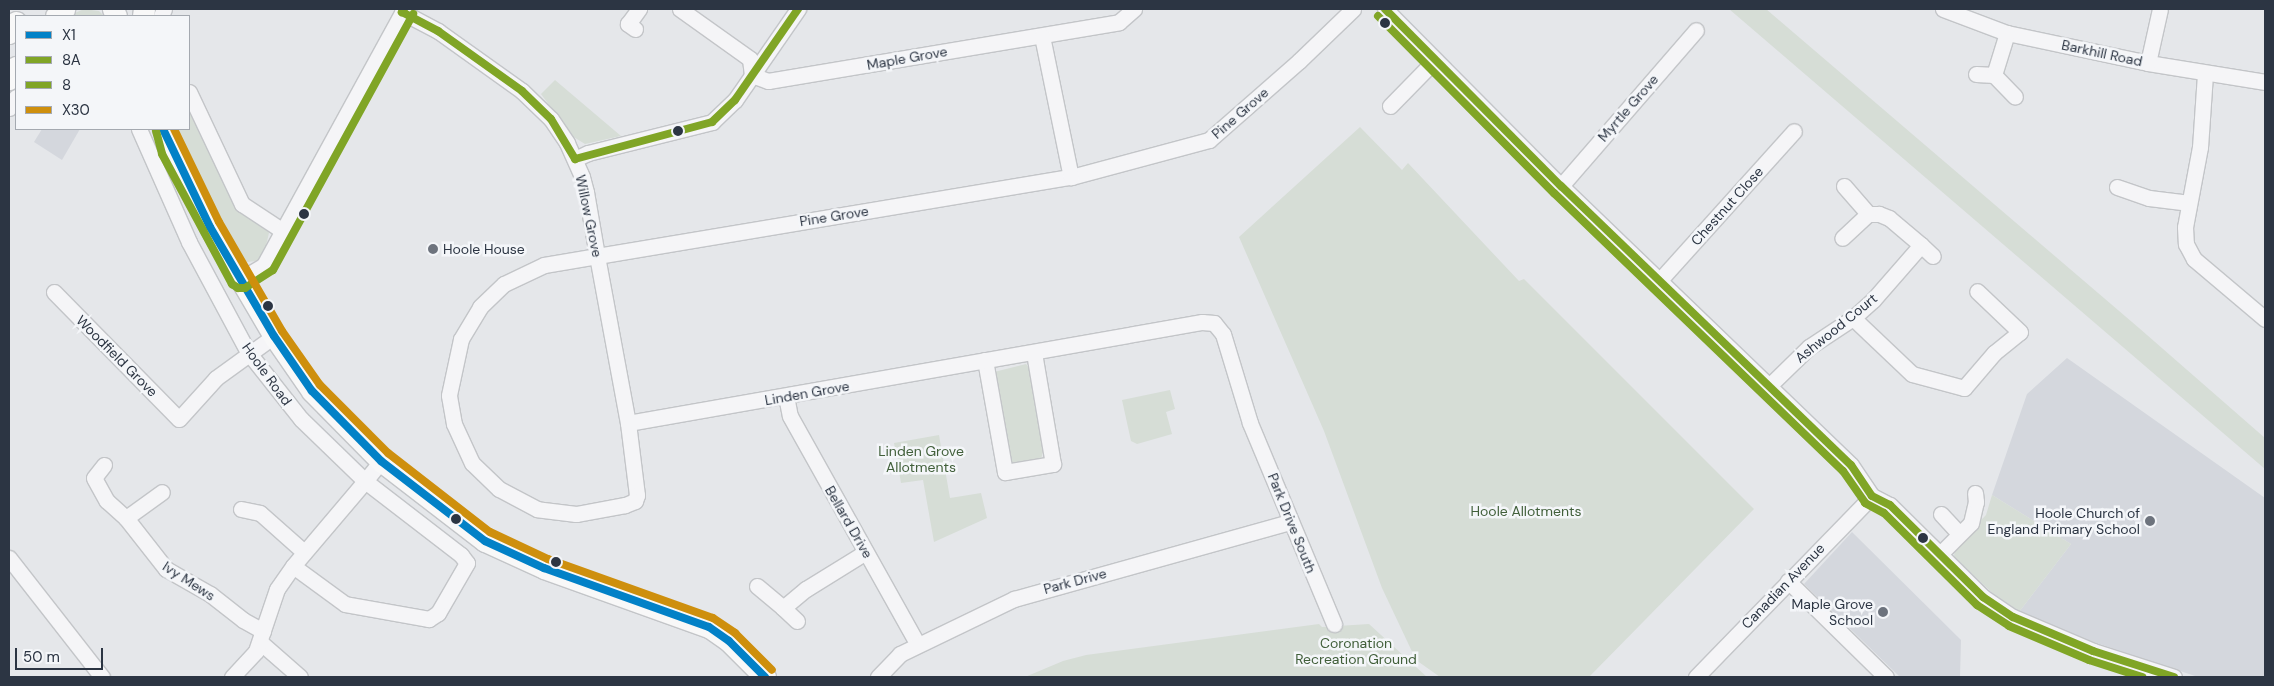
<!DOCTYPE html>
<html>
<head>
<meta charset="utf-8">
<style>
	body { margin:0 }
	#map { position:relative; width:2274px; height:686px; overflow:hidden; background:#e5e7ea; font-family:"DM Sans",sans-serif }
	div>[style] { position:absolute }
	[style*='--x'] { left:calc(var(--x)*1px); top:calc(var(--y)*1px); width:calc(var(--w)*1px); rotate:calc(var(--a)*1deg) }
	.built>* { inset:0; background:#d4d7dd }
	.green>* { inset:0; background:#d6ddd6 }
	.roads { filter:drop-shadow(1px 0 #c3c5c8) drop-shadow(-1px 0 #c3c5c8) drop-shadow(0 1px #c3c5c8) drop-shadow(0 -1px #c3c5c8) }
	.minor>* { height:15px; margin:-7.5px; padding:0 7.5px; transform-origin:7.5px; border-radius:7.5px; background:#f5f5f7 }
	.highway>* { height:21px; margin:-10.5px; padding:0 10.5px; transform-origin:10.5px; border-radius:10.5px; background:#f8f8f8 }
	.bus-1>* { height:8px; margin:-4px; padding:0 4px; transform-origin:4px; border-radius:4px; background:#0281c7 }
	.bus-2>* { height:8px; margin:-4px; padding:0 4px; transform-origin:4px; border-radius:4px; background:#80a526 }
	.bus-3>* { height:8px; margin:-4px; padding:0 4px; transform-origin:4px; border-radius:4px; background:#80a526 }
	.bus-4>* { height:8px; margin:-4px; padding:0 4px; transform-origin:4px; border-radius:4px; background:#ce8f0d }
	.dots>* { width:14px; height:14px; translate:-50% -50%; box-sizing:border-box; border:2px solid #f4f6f9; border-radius:50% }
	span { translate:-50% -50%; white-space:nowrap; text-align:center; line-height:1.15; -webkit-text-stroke:5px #f4f6f9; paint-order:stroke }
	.street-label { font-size:14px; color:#2c3543 }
	.poi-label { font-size:14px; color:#2c3543 }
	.left { translate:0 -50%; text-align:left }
	.right { translate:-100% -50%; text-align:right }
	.park-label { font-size:14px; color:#415f3a }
	.frame { position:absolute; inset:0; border:10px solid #2c3543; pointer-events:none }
	.legend { position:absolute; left:15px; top:15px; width:175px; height:115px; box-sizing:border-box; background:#f4f6f9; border:1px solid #a4a9b0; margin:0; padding:6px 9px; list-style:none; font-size:15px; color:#2c3543 }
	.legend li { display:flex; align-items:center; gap:10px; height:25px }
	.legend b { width:25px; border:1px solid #a4a9b0 }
	.scale { position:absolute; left:15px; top:648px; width:88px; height:22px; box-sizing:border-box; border:2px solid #2c3543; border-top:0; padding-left:6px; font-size:15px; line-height:18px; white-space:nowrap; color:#2c3543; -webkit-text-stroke:4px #f4f6f9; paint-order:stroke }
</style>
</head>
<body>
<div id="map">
	<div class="built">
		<i style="clip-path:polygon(42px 129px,80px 129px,62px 160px,34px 142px)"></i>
		<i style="clip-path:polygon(2067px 358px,2265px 498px,2265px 677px,2198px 677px,2058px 630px,2019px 612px,2071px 544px,1992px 495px,2027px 394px)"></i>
		<i style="clip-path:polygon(1852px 532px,1961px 640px,1960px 677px,1900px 677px,1804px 584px)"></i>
	</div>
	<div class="green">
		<i style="clip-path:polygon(84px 9px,99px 11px,104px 16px,68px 16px)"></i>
		<i style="clip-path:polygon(1729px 9px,1766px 9px,2139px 328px,2265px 438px,2265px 469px)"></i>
		<i style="clip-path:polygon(555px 80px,621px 136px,585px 144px,572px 136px,541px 94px)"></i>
		<i style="clip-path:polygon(189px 104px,237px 210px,265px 224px,269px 233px,264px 254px,257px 261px,247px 262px,238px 255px,203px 193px,174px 129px,189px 129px)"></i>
		<i style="clip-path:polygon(1360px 127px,1402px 170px,1408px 163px,1519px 281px,1524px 279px,1754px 509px,1589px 677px,1440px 677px,1416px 660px,1382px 588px,1324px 431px,1239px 237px)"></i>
		<i style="clip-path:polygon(1026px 364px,1031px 370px,1044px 449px,1041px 459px,1015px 464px,1010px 460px,994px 372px)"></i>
		<i style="clip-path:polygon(1170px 390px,1175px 409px,1166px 412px,1172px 434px,1137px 444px,1131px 441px,1122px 400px)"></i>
		<i style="clip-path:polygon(939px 435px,950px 498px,981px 493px,987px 518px,934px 542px,923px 480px,901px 483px,894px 443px)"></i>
		<i style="clip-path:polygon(1992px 495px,2071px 544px,2019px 612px,2001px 601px,1954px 557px,1955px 547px,1986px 515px)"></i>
		<i style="clip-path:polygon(1319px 624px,1322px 627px,1369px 624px,1427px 677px,1025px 677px,1063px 661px,1086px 655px)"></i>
	</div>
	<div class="roads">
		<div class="minor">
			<i style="--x:680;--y:9;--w:86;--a:35.5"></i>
			<i style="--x:750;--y:59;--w:16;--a:83"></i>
			<i style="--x:752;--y:75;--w:17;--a:21"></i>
			<i style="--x:768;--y:81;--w:356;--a:-9.5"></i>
			<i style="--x:1119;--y:22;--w:20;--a:-41"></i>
			<i style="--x:1385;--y:9;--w:250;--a:45.2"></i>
			<i style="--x:1561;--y:186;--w:402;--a:43.9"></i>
			<i style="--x:1851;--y:465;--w:37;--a:56"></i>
			<i style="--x:1872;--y:496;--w:20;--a:27"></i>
			<i style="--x:1890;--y:505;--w:131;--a:44.7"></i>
			<i style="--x:1983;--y:597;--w:36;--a:34"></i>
			<i style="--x:2013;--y:617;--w:87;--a:23"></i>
			<i style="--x:2093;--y:651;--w:85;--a:17.8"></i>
			<i style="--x:1943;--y:9;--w:68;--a:20.6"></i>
			<i style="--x:2007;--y:33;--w:144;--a:12"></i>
			<i style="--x:2148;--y:63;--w:119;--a:9.2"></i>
			<i style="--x:402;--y:12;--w:41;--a:27.8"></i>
			<i style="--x:438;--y:31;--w:103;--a:35.5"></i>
			<i style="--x:522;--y:91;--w:40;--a:44"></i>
			<i style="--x:551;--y:119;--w:29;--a:56"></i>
			<i style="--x:567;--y:143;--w:37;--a:66"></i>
			<i style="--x:582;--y:177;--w:16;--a:75"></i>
			<i style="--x:586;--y:192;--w:65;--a:80.2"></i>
			<i style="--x:597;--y:256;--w:170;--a:79.5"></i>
			<i style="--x:628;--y:423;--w:73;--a:82.9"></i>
			<i style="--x:637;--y:495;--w:6;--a:108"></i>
			<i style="--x:635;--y:501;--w:11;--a:158"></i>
			<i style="--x:625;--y:505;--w:50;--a:169.6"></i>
			<i style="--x:576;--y:514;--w:39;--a:-173"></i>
			<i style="--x:537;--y:509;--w:43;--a:-152.2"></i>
			<i style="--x:499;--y:489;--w:37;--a:-136"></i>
			<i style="--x:472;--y:463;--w:43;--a:-114.8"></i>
			<i style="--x:454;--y:424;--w:29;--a:-100"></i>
			<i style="--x:449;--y:395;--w:57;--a:-77.9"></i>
			<i style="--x:461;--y:339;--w:37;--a:-59"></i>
			<i style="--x:480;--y:307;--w:33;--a:-44"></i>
			<i style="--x:504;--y:284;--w:44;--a:-25.4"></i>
			<i style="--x:544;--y:265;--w:54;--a:-9.6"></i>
			<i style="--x:597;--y:256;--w:481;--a:-9.5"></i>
			<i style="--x:1071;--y:177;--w:143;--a:-15"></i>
			<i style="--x:1209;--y:140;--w:120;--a:-41.3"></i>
			<i style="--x:1299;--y:61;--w:75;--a:-43.9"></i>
			<i style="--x:161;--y:16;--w:8;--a:-67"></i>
			<i style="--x:635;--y:29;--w:9;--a:-144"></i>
			<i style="--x:628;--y:24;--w:19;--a:-54"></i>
			<i style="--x:1042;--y:36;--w:144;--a:78.4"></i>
			<i style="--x:2148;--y:63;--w:55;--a:-77.5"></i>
			<i style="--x:1976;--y:74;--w:18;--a:3"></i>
			<i style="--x:1994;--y:75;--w:44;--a:-72.8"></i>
			<i style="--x:2205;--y:74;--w:73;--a:93.9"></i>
			<i style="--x:2200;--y:147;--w:81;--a:100.6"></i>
			<i style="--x:2185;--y:227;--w:17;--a:87"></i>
			<i style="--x:2186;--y:244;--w:17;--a:62"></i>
			<i style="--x:2194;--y:259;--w:93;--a:40.2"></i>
			<i style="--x:1994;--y:75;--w:30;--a:46"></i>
			<i style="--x:189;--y:92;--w:124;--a:64.7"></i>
			<i style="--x:242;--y:204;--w:49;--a:33.4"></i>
			<i style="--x:1390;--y:106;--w:63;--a:-45.6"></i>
			<i style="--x:9;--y:108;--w:13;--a:-58"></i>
			<i style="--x:139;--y:129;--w:124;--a:66.1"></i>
			<i style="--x:189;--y:242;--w:125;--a:61.8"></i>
			<i style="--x:248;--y:352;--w:85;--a:51.7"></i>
			<i style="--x:301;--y:419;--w:89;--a:44.1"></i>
			<i style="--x:365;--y:481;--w:121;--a:37.6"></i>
			<i style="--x:461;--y:555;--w:10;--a:53"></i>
			<i style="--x:467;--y:563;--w:58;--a:120.1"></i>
			<i style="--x:438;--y:613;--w:11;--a:146"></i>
			<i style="--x:429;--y:619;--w:85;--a:-169.9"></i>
			<i style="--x:345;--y:604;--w:64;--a:-143.8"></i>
			<i style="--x:293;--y:566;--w:111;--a:-49.7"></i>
			<i style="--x:365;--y:481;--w:26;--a:-51"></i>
			<i style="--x:575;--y:159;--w:14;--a:-25"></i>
			<i style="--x:588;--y:153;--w:128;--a:-14"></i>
			<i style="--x:712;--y:122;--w:32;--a:-44"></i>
			<i style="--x:735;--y:100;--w:111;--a:-55.3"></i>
			<i style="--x:1561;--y:186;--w:206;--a:-49.1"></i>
			<i style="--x:1844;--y:186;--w:37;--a:49"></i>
			<i style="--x:2117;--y:187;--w:34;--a:19"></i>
			<i style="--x:2149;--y:198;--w:39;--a:7"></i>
			<i style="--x:1921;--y:245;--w:16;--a:43"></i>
			<i style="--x:241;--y:279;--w:27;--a:-31"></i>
			<i style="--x:264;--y:265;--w:292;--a:-61.3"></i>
			<i style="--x:1660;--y:280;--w:200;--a:-48"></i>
			<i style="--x:54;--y:292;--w:178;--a:45.5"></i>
			<i style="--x:179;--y:419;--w:55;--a:-47.9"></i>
			<i style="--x:216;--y:378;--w:72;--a:-35.9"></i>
			<i style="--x:1853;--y:318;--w:81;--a:43.5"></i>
			<i style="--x:1912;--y:374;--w:54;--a:15.1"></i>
			<i style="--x:1964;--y:388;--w:46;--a:-49.4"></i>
			<i style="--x:1994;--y:353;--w:33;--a:-39"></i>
			<i style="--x:2020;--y:332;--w:59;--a:-136.4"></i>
			<i style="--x:985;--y:360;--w:114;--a:79.9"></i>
			<i style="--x:1005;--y:472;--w:49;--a:-9.5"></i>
			<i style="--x:1053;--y:464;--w:113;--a:-99.7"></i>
			<i style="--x:1769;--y:386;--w:56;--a:-44.3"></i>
			<i style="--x:1809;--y:347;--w:53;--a:-33.4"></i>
			<i style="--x:1853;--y:318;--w:27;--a:-42"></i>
			<i style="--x:1873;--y:300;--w:73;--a:-48.9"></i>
			<i style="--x:1921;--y:245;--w:42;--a:-139.8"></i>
			<i style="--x:1889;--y:218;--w:11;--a:-158"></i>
			<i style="--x:1879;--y:214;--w:11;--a:180"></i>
			<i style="--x:1868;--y:214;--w:35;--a:137"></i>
			<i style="--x:786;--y:396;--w:20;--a:79"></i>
			<i style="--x:790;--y:416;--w:262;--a:60.8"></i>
			<i style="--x:628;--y:423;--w:583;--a:-9.98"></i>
			<i style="--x:1202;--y:322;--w:12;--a:5"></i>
			<i style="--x:1214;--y:323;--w:14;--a:51"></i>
			<i style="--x:1223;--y:334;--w:93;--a:73.1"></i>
			<i style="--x:1250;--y:423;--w:218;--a:67.3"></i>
			<i style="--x:104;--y:465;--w:16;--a:128"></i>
			<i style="--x:94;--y:478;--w:26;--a:61"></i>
			<i style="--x:107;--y:501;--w:25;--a:42"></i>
			<i style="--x:126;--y:518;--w:65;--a:51.9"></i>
			<i style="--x:166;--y:569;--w:51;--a:29.6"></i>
			<i style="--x:210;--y:594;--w:42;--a:38.2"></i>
			<i style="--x:243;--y:620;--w:23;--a:29"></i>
			<i style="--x:241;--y:509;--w:19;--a:12"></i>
			<i style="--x:260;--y:513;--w:59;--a:41.6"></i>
			<i style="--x:1941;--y:514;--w:26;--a:47"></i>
			<i style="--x:126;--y:518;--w:44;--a:-35.8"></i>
			<i style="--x:1941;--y:553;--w:42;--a:-45"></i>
			<i style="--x:1971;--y:523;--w:22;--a:-77"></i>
			<i style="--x:1976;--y:502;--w:9;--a:-96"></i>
			<i style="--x:9;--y:558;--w:151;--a:52"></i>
			<i style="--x:1788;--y:581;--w:137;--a:44.4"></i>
			<i style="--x:757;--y:586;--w:34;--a:40"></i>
			<i style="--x:797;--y:621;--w:19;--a:-137"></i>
			<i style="--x:783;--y:608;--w:30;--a:-40"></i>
			<i style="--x:806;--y:589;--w:70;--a:-31.7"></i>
			<i style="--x:260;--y:642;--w:53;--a:41.2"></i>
			<i style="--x:232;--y:677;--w:35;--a:-47"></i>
			<i style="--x:256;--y:651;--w:65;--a:-71.3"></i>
			<i style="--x:277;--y:589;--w:28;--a:-55"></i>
			<i style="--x:878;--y:677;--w:32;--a:-46"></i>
			<i style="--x:900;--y:654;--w:127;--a:-25.8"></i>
			<i style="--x:1014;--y:599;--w:287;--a:-15.6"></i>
			<i style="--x:1696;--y:677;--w:252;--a:-45.8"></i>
		</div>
		<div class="highway">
			<i style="--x:113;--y:9;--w:8;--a:67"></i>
			<i style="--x:56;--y:16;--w:11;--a:-41"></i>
			<i style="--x:143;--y:16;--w:7;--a:-82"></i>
			<i style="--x:9;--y:33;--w:13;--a:-58"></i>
			<i style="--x:9;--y:79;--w:14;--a:-60"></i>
			<i style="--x:163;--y:129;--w:109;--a:64.4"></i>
			<i style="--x:210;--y:227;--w:126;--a:59.6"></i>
			<i style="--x:274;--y:336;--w:67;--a:55.4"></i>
			<i style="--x:312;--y:391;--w:98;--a:45.4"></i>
			<i style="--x:381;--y:461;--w:131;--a:37.6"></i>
			<i style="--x:485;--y:541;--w:65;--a:24.6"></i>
			<i style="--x:544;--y:568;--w:175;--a:19.7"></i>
			<i style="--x:709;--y:627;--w:24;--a:35"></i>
			<i style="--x:729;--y:641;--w:51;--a:45"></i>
		</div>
	</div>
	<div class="bus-1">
		<i style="--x:163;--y:129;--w:109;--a:64.4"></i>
		<i style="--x:210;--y:227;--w:126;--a:59.6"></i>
		<i style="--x:274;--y:336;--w:67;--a:55.4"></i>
		<i style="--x:312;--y:391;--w:98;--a:45.4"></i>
		<i style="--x:381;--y:461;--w:131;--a:37.6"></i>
		<i style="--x:485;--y:541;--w:65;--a:24.6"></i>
		<i style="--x:544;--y:568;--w:175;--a:19.7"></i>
		<i style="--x:709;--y:627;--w:24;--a:35"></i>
		<i style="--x:729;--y:641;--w:51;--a:45"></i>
	</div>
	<div class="bus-2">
		<i style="--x:404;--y:9;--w:4;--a:124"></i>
		<i style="--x:402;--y:12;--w:41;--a:27.8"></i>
		<i style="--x:438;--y:31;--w:103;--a:35.5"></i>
		<i style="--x:522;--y:91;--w:40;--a:44"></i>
		<i style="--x:551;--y:119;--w:47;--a:59"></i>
		<i style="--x:575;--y:159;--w:142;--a:-15.1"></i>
		<i style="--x:712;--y:122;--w:32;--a:-44"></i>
		<i style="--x:735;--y:100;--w:111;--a:-55.3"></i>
		<i style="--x:1385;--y:9;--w:250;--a:45.2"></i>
		<i style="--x:1561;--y:186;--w:402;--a:43.9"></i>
		<i style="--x:1851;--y:465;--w:37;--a:56"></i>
		<i style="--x:1872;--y:496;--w:20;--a:27"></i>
		<i style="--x:1890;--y:505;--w:131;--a:44.7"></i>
		<i style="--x:1983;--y:597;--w:36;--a:34"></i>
		<i style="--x:2013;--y:617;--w:87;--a:23"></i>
		<i style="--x:2093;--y:651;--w:85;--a:17.8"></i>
	</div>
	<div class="bus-3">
		<i style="--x:1378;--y:16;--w:250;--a:45.2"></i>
		<i style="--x:1554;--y:193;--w:401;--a:43.9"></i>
		<i style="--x:1843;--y:471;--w:39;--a:55"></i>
		<i style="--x:1865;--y:503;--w:21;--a:28"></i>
		<i style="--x:1884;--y:513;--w:131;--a:44.7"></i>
		<i style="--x:1977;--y:605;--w:38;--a:33"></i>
		<i style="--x:2009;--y:626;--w:87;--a:23"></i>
		<i style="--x:2089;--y:660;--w:56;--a:17.8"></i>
		<i style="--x:156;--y:131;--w:24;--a:75"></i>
		<i style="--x:162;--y:154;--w:148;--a:61.7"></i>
		<i style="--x:232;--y:284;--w:7;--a:34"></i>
		<i style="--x:238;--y:288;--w:7;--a:0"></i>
		<i style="--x:245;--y:288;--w:33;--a:-33"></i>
		<i style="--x:273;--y:270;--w:292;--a:-61.3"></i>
	</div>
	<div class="bus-4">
		<i style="--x:174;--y:129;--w:103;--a:64.2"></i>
		<i style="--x:219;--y:222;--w:126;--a:60"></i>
		<i style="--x:282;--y:331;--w:66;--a:54.9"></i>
		<i style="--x:320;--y:385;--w:96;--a:45"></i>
		<i style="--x:388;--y:453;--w:129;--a:37.8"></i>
		<i style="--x:490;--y:532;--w:64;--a:25"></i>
		<i style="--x:548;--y:559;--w:175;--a:19.7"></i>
		<i style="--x:713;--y:618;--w:27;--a:34"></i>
		<i style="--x:735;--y:633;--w:52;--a:45"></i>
	</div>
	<div class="dots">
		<i style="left:1385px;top:23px;background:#2c3543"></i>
		<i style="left:678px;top:131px;background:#2c3543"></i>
		<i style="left:304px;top:214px;background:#2c3543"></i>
		<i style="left:433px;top:249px;background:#6d737d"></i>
		<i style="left:268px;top:306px;background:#2c3543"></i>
		<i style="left:456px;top:519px;background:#2c3543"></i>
		<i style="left:2150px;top:521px;background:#6d737d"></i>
		<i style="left:1923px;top:538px;background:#2c3543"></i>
		<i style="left:556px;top:562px;background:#2c3543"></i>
		<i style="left:1883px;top:612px;background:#6d737d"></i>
	</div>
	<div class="street-label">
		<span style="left:2102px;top:53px;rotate:12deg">Barkhill Road</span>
		<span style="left:907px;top:58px;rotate:-10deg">Maple Grove</span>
		<span style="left:1628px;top:108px;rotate:-49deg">Myrtle Grove</span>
		<span style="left:1240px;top:113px;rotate:-41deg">Pine Grove</span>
		<span style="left:1727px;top:206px;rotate:-48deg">Chestnut Close</span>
		<span style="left:589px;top:216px;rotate:78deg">Willow Grove</span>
		<span style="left:834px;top:216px;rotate:-9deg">Pine Grove</span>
		<span style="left:1836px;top:328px;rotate:-39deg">Ashwood Court</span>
		<span style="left:117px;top:356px;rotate:45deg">Woodfield Grove</span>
		<span style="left:267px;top:374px;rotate:54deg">Hoole Road</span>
		<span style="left:807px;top:393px;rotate:-10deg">Linden Grove</span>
		<span style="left:849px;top:522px;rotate:60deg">Bellard Drive</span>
		<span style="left:1292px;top:523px;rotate:68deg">Park Drive South</span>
		<span style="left:189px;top:581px;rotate:33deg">Ivy Mews</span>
		<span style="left:1075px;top:581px;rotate:-15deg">Park Drive</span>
		<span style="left:1783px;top:586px;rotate:-46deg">Canadian Avenue</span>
	</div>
	<div class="poi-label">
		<span class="left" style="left:443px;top:249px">Hoole House</span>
		<span class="right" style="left:2140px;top:521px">Hoole Church of<br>England Primary School</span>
		<span class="right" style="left:1873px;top:612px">Maple Grove<br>School</span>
	</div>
	<div class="park-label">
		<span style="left:921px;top:459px">Linden Grove<br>Allotments</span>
		<span style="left:1526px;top:511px">Hoole Allotments</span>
		<span style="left:1356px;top:651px">Coronation<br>Recreation Ground</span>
	</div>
	<div class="frame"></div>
	<ul class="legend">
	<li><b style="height:6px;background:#0281c7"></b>X1</li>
	<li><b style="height:6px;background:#80a526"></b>8A</li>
	<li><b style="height:6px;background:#80a526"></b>8</li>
	<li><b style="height:6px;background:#ce8f0d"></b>X30</li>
	</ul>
	<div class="scale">50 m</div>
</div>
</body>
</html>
